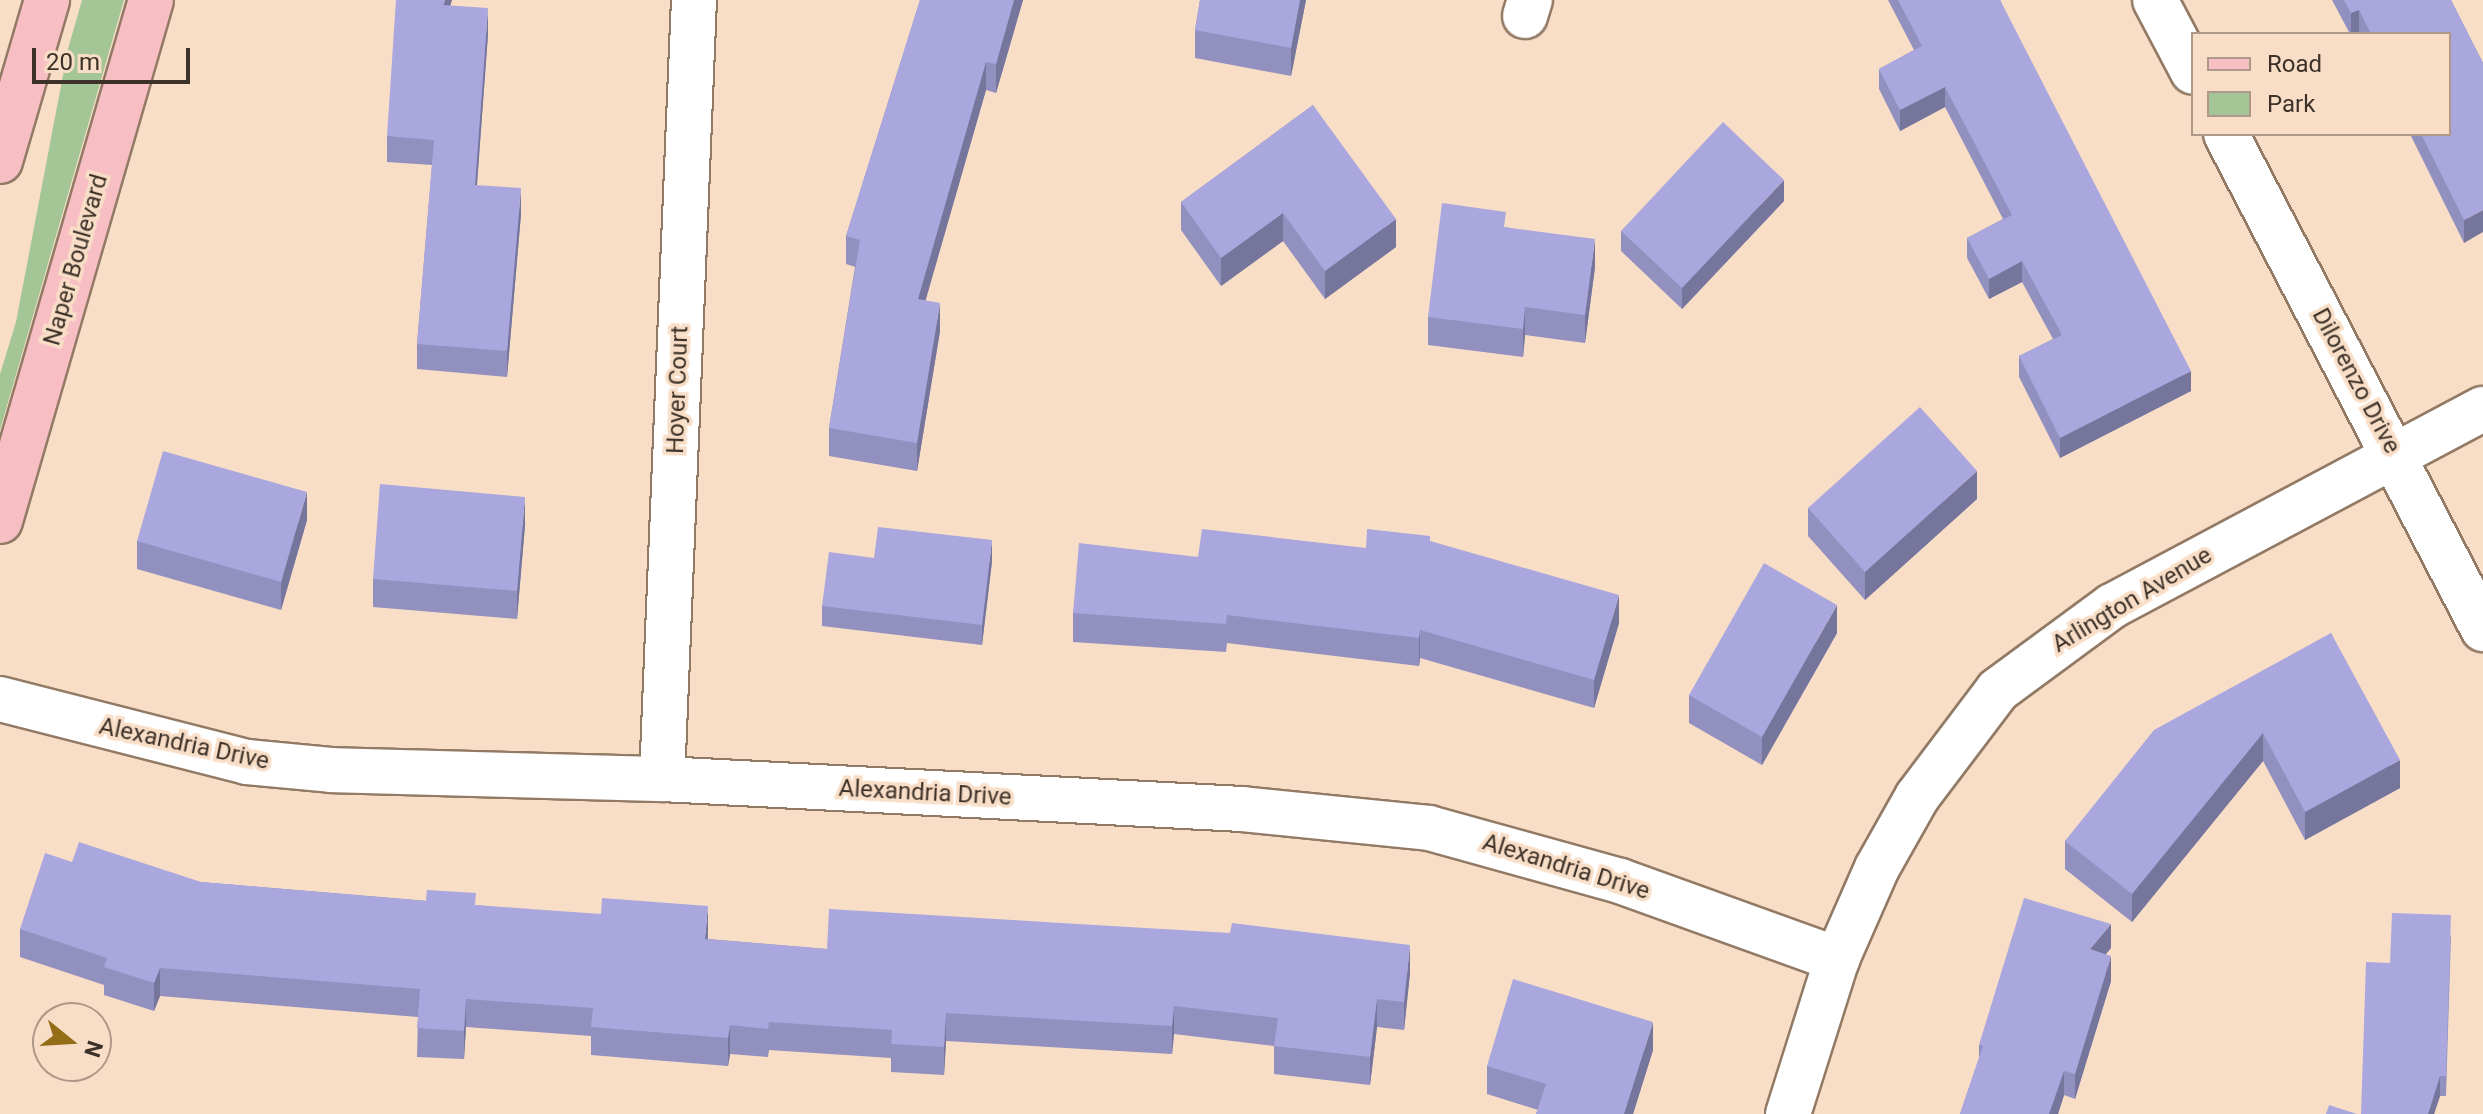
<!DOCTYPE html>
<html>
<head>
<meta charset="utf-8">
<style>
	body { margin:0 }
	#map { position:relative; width:2483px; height:1114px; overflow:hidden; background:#f9dec7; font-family:Roboto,sans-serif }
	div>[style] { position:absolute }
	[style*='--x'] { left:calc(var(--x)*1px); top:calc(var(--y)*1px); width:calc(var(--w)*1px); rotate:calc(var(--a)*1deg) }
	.green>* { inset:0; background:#a4c596 }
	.roads { filter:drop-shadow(2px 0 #927a65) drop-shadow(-2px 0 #927a65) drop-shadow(0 2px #927a65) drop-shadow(0 -2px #927a65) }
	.minor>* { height:44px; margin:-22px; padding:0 22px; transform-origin:22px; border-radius:22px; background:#fff }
	.major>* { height:44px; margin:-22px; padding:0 22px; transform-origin:22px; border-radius:22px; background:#f7bec3 }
	.wall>* { inset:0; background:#9190bf }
	.shaded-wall>* { inset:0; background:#76759b }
	.building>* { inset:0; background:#a9a7de }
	span { translate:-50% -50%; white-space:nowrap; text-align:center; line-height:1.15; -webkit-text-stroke:7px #f9dec7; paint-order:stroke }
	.street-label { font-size:24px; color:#3d3229 }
	.legend { position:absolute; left:2191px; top:32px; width:260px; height:104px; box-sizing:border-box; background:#f9dec7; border:2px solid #ae9988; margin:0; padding:10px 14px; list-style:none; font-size:24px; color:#3d3229 }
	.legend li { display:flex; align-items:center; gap:16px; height:40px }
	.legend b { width:40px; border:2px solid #ae9988 }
	.north { position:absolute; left:32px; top:1002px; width:80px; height:80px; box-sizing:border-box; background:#f9dec7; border:2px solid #ae9988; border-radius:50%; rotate:108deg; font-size:22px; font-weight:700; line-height:32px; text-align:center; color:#3d3229 }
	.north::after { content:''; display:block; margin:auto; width:28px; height:36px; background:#946d17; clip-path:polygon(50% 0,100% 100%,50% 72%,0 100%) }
	.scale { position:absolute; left:32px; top:48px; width:158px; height:36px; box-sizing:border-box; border:4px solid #3d3229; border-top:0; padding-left:10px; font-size:24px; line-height:28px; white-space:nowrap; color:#3d3229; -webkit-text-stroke:6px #f9dec7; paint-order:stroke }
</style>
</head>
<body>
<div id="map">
	<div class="green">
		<i style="clip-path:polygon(82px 0,124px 0,0 430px,0 374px,16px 322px,68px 49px)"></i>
	</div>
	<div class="roads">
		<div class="minor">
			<i style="--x:2155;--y:0;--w:81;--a:62.2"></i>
			<i style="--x:1525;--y:16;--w:17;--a:-73"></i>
			<i style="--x:2226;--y:134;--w:558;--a:62.56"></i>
			<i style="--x:0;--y:699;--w:255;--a:14.3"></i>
			<i style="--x:247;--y:762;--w:84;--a:5.4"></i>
			<i style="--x:331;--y:770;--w:331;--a:1.6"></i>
			<i style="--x:662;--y:779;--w:581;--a:2.96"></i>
			<i style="--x:1242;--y:809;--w:188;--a:5.8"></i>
			<i style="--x:1429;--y:828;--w:198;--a:15.5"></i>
			<i style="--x:1620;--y:881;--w:231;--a:19.8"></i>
			<i style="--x:662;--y:779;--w:780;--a:-87.65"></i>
			<i style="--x:1788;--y:1114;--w:163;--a:-72.5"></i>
			<i style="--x:1837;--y:959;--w:99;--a:-66.3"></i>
			<i style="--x:1877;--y:868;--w:81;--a:-60.6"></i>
			<i style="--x:1917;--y:797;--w:134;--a:-52.9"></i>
			<i style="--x:1998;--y:690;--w:142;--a:-36.4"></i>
			<i style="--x:2112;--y:606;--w:420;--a:-28"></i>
		</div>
		<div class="major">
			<i style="--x:0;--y:161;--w:168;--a:-73.7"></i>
			<i style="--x:0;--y:521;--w:542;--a:-73.84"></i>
		</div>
	</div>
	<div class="wall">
		<i style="clip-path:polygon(920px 0,1023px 0,996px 93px,986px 90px,925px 300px,940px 331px,917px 471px,829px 456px,829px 428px,855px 267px,846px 264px,846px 236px)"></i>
		<i style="clip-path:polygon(1200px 0,1306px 0,1291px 76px,1195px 58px,1195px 30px)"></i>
		<i style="clip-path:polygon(1888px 0,2000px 0,2191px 391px,2060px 458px,2019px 377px,2019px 356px,2053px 339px,2022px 282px,1989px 299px,1967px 258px,1967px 238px,2003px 219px,1945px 107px,1900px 131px,1879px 89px,1879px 69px,1914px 50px)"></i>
		<i style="clip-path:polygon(2332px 0,2451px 0,2483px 63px,2464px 243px,2410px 134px,2449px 134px,2449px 34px,2359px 34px,2359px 33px,2350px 34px)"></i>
		<i style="clip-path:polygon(450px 6px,488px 34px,477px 185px,521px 214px,507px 377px,417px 369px,417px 344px,432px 165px,387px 162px,387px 136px)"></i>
		<i style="clip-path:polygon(1313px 105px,1396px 247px,1325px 299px,1283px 241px,1221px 286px,1181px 230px,1181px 202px)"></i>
		<i style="clip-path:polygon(1784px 201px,1682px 309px,1621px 251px,1621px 231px)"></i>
		<i style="clip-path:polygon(1506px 227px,1595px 267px,1585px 343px,1525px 335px,1523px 357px,1428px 345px,1428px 317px)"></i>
		<i style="clip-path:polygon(1977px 499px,1865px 600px,1808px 536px,1808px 508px)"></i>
		<i style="clip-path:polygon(307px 520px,281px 610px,137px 569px,137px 541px)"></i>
		<i style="clip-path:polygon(525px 525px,517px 619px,373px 607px,373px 579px)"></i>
		<i style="clip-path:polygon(1430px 541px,1619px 623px,1594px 708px,1420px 658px,1419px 666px,1227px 643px,1226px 652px,1073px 642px,1073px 613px,1198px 557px,1366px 548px)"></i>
		<i style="clip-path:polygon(992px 561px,982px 645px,822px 626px,822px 606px)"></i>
		<i style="clip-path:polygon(1837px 633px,1762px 765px,1689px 723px,1689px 695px)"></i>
		<i style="clip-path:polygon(2331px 633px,2400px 788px,2305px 840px,2263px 761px,2132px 922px,2065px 869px,2065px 841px)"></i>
		<i style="clip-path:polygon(72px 862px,201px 882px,476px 905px,708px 934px,708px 939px,827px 949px,1410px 973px,1404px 1030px,1377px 1027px,1370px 1085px,1274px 1074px,1274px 1046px,1174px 1034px,1172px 1054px,946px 1041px,944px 1075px,891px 1072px,891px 1058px,769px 1050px,768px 1057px,730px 1054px,728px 1066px,591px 1055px,591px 1036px,466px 1027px,464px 1059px,417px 1057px,418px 1017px,160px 996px,154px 1011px,104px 995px,104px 985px,20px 957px,20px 929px)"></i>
		<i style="clip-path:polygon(2451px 935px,2446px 1096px,2440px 1096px,2434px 1114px,2361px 1114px)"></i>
		<i style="clip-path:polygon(2111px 948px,2105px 954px,2111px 981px,2075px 1099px,2064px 1095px,2058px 1114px,1960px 1114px,1979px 1058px,1979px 1045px)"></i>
		<i style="clip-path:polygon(1653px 1050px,1633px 1114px,1536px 1114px,1538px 1110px,1487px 1094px,1487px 1066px)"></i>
	</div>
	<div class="shaded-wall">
		<i style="clip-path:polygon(445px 0,452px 0,443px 31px,443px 5px)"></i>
		<i style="clip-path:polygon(1014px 0,1023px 0,996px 93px,996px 64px)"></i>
		<i style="clip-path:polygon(1300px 0,1306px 0,1291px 76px,1291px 48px)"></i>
		<i style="clip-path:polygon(488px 8px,488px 34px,475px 210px,475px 185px)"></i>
		<i style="clip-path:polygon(2359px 10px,2359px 33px,2351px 34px,2351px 13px)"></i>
		<i style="clip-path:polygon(986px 62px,986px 90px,918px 327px,918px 299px)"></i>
		<i style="clip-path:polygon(1945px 87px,1945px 107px,1900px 131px,1900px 110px)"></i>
		<i style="clip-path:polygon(1784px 180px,1784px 201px,1682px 309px,1682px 288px)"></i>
		<i style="clip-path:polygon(521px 188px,521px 214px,507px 377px,507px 351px)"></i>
		<i style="clip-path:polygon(2483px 210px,2483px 232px,2464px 243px,2464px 220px)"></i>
		<i style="clip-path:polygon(1283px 213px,1283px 241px,1221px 286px,1221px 258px)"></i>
		<i style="clip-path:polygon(1396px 219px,1396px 247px,1325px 299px,1325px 271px)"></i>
		<i style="clip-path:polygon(1595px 239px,1595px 267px,1585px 343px,1585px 315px)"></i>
		<i style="clip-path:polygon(2022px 261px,2022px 282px,1989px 299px,1989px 279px)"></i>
		<i style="clip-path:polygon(940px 303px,940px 331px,917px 471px,917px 443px)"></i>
		<i style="clip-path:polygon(1525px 307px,1525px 335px,1523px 357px,1523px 329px)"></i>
		<i style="clip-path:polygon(2191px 371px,2191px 391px,2060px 458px,2060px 438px)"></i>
		<i style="clip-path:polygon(1977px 471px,1977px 499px,1865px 600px,1865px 572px)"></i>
		<i style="clip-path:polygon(307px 492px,307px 520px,281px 610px,281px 582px)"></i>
		<i style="clip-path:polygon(525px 497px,525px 525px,517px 619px,517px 591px)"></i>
		<i style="clip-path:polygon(992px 540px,992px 561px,982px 645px,982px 625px)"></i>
		<i style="clip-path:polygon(1619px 595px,1619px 623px,1594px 708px,1594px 680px)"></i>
		<i style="clip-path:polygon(1837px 605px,1837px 633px,1762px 765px,1762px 737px)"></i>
		<i style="clip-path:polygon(1420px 630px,1420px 658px,1419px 666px,1419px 638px)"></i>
		<i style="clip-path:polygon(2263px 733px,2263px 761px,2132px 922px,2132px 894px)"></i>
		<i style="clip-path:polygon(2400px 760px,2400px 788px,2305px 840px,2305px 812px)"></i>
		<i style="clip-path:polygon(708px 906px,708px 934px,705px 967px,705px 939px)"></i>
		<i style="clip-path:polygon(2111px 924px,2111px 948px,2090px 974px,2090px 949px)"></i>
		<i style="clip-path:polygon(1410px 945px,1410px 973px,1404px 1030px,1404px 1002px)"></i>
		<i style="clip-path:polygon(2111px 956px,2111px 981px,2075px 1099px,2075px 1074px)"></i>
		<i style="clip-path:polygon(160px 968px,160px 996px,154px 1011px,154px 983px)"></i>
		<i style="clip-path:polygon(466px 999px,466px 1027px,464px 1059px,464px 1031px)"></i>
		<i style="clip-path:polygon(1377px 999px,1377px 1027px,1370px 1085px,1370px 1057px)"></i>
		<i style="clip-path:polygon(1174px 1006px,1174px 1034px,1172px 1054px,1172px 1026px)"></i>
		<i style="clip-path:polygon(946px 1013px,946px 1041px,944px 1075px,944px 1047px)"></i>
		<i style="clip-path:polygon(1653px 1022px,1653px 1050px,1633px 1114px,1624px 1114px)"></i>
		<i style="clip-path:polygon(730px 1025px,730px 1054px,728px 1066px,728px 1038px)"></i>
		<i style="clip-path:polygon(2064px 1071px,2064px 1095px,2058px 1114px,2049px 1114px)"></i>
		<i style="clip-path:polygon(2440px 1076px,2440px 1096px,2434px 1114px,2428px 1114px)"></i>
	</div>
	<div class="building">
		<i style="clip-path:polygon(396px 0,445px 0,443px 5px,488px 8px,475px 185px,521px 188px,507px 351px,417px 344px,434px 140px,387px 136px)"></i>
		<i style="clip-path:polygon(920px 0,1014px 0,996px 64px,986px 62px,918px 299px,940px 303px,917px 443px,829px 428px,860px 240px,846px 236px)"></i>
		<i style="clip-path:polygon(1200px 0,1300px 0,1291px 48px,1195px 30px)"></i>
		<i style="clip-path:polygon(1898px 0,2000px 0,2191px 371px,2060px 438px,2019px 356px,2062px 335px,2022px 261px,1989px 279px,1967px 238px,2012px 215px,1945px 87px,1900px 110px,1879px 69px,1922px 46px)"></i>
		<i style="clip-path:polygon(2344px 0,2451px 0,2483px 63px,2483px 210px,2464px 220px,2421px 134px,2449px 134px,2449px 34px,2371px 34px,2359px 10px,2351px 13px)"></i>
		<i style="clip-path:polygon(1313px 105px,1396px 219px,1325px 271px,1283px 213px,1221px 258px,1181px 202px)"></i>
		<i style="clip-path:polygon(1723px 122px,1784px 180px,1682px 288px,1621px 231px)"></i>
		<i style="clip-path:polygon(1442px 203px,1506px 212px,1504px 227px,1595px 239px,1585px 315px,1525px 307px,1523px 329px,1428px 317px)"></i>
		<i style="clip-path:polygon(1920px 407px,1977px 471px,1865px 572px,1808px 508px)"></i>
		<i style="clip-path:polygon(163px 451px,307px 492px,281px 582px,137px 541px)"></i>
		<i style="clip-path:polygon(380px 484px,525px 497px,517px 591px,373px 579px)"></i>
		<i style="clip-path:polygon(878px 527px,992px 540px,982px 625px,822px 606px,829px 552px,874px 558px)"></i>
		<i style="clip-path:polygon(1202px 529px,1366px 548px,1367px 529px,1430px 536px,1430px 541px,1619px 595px,1594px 680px,1420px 630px,1419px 638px,1227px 615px,1226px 624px,1073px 613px,1079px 543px,1198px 557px)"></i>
		<i style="clip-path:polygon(1764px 563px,1837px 605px,1762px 737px,1689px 695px)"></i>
		<i style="clip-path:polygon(2331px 633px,2400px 760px,2305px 812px,2263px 733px,2132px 894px,2065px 841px,2154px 730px)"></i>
		<i style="clip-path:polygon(79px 842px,201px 882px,426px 901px,427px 890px,476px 893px,475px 905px,601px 914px,602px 898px,708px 906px,705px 939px,827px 949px,829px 909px,1230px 933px,1232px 923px,1410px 945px,1404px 1002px,1377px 999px,1370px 1057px,1274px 1046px,1278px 1018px,1174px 1006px,1172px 1026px,946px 1013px,944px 1047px,891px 1044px,892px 1030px,769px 1022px,768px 1029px,730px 1025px,728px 1038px,591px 1027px,593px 1008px,466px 999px,464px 1031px,417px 1028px,420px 989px,160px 968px,154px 983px,104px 967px,107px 958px,20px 929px,45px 853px,72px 862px)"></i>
		<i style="clip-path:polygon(2024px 898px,2111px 924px,2090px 949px,2111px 956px,2075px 1074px,2064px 1071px,2049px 1114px,1960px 1114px,1983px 1046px,1979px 1045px)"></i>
		<i style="clip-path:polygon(2392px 913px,2451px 915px,2446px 1076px,2440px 1076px,2428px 1114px,2361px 1114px,2366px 962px,2390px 963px)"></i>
		<i style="clip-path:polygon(1513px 979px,1653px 1022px,1624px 1114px,1536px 1114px,1546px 1084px,1487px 1066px)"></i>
		<i style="clip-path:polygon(2329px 1105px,2357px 1114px,2326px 1114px)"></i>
	</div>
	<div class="street-label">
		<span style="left:76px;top:260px;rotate:-74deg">Naper Boulevard</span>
		<span style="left:2356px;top:381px;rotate:62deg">Dilorenzo Drive</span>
		<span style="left:678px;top:390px;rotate:-88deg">Hoyer Court</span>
		<span style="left:2132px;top:600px;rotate:-31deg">Arlington Avenue</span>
		<span style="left:184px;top:744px;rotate:12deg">Alexandria Drive</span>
		<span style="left:925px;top:793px;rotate:3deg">Alexandria Drive</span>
		<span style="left:1566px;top:867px;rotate:17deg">Alexandria Drive</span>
	</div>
	<ul class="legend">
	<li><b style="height:10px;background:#f7bec3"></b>Road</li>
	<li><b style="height:22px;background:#a4c596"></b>Park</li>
	</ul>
	<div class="north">N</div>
	<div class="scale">20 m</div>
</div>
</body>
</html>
